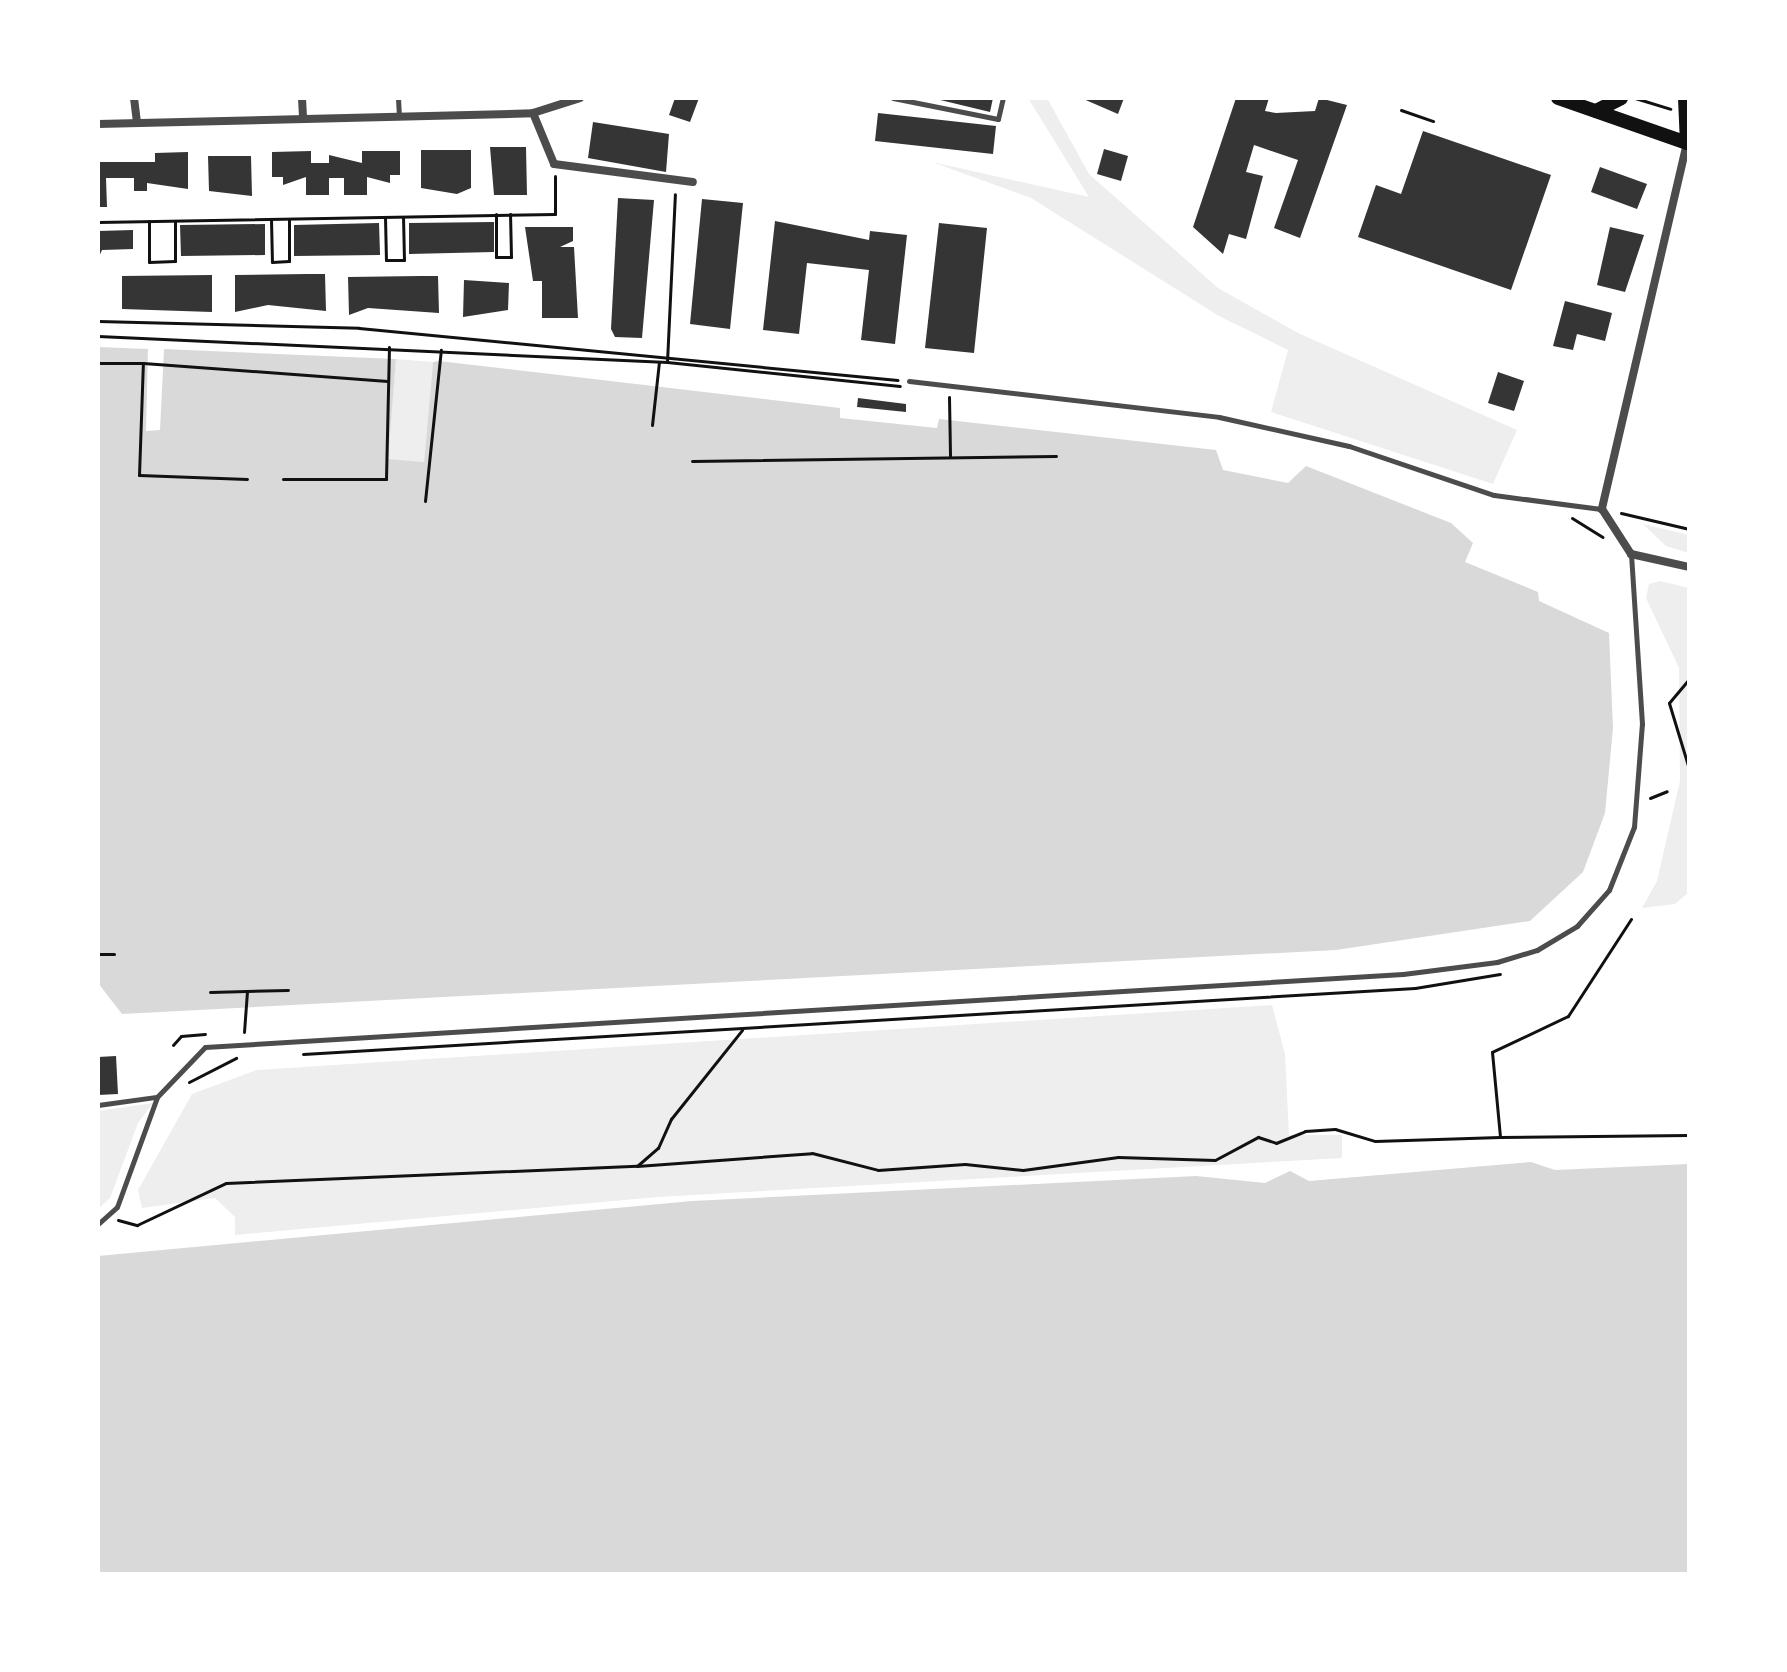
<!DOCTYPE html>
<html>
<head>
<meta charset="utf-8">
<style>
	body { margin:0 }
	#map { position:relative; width:1787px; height:1672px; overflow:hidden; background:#fff; font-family:"Open Sans",sans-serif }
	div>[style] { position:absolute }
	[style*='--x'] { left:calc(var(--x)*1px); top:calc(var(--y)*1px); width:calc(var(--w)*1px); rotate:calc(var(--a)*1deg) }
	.green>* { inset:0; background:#eee }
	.water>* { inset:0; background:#d9d9d9 }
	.building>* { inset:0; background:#353535 }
	.path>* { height:3px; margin:-1.5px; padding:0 1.5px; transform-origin:1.5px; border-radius:1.5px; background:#111 }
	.service>* { height:5px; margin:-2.5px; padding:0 2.5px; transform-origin:2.5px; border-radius:2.5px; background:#4c4c4c }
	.minor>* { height:8px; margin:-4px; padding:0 4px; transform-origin:4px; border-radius:4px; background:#4c4c4c }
	.secondary>* { height:14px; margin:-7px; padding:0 7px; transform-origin:7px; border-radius:7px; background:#111 }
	span { translate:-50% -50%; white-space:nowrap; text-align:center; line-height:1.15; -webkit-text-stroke:6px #fff; paint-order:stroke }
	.frame { position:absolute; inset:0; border:100px solid #fff; pointer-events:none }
</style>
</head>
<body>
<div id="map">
	<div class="green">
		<i style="clip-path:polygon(1028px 98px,1047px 98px,1089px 174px,1218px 288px,1298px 333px,1517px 430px,1493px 484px,1271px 412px,1288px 350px,1219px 316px,1031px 198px,932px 162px,1089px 197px)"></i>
		<i style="clip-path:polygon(396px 359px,433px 362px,424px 462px,387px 459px)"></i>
		<i style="clip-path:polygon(1643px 524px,1689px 535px,1689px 553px,1666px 546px)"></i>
		<i style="clip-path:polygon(1660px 581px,1689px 588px,1689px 892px,1675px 904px,1642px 908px,1657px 881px,1680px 781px,1679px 668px,1646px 598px,1649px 584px)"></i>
		<i style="clip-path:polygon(1272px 1005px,1285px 1054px,1289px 1135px,1342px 1135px,1342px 1158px,658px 1197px,235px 1235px,235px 1217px,215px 1198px,142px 1208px,138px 1190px,192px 1094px,257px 1070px)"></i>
		<i style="clip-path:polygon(153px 1103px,138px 1123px,110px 1198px,98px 1209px,98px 1111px)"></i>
	</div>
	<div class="water">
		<i style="clip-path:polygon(98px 347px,148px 349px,146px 431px,160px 430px,164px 349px,396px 359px,388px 459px,424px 462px,433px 362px,439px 361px,840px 408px,840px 418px,937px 428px,939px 419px,1216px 450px,1223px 470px,1288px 483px,1306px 466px,1451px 523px,1473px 543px,1465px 562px,1538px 592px,1539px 601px,1609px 633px,1613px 728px,1605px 813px,1583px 872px,1530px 921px,1336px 950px,122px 1014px,98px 983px)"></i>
		<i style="clip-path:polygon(1531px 1162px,1555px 1170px,1689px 1164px,1689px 1574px,98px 1574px,98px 1256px,692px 1201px,1196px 1176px,1265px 1183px,1290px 1171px,1309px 1181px)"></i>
	</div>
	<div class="building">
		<i style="clip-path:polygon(675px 98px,699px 98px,690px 122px,669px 115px)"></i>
		<i style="clip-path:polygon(932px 98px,993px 98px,990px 112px)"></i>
		<i style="clip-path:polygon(1081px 98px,1124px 98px,1118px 114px)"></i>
		<i style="clip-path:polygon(1236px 98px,1269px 98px,1265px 111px,1276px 113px,1315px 111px,1319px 98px,1347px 105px,1300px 238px,1274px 228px,1298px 160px,1254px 145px,1246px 172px,1263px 176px,1246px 239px,1229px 234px,1223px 254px,1193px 227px)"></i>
		<i style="clip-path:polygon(878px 113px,996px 126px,993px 154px,875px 141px)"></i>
		<i style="clip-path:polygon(593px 122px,669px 134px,666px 172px,588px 158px)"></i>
		<i style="clip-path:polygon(1423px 131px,1551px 175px,1511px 290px,1358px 237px,1376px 185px,1401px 194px)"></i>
		<i style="clip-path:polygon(490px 147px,526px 147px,527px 195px,494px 195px)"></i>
		<i style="clip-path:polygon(1104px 149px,1128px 156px,1121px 181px,1097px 174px)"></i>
		<i style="clip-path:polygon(421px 150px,471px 150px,471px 188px,457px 194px,421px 188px)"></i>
		<i style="clip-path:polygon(311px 151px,311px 163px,329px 163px,329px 155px,362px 163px,362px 151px,400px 151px,400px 175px,390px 175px,390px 183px,367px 177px,367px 195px,344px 195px,344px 178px,329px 178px,329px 195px,306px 195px,306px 177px,283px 185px,283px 177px,272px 177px,272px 152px)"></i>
		<i style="clip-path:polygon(188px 152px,188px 189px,147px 183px,147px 191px,134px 191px,134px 178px,106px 178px,107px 207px,98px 207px,98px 162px,155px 162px,155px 153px)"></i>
		<i style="clip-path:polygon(208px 156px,251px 156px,252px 196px,209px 191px)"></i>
		<i style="clip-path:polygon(1600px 167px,1647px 184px,1637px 209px,1591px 192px)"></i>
		<i style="clip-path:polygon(618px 198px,654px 200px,642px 338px,615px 337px,611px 329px)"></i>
		<i style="clip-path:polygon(702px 199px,743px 203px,730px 329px,690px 324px)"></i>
		<i style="clip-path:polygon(775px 221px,869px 240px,870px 231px,907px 235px,895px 344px,861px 340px,869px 270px,807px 263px,799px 334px,763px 330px)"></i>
		<i style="clip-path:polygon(494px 222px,494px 252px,409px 254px,409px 223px)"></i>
		<i style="clip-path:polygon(379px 223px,380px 255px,294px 256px,294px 225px)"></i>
		<i style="clip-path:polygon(939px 223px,987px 228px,974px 353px,925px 348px)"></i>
		<i style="clip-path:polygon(265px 224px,265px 255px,181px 256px,180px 225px)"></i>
		<i style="clip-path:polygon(525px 227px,573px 227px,573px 241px,560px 247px,574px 247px,578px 318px,542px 318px,542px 281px,533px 281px)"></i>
		<i style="clip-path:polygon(1610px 227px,1644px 235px,1625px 292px,1597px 285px)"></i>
		<i style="clip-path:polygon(133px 230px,133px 249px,102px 250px,98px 259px,98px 231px)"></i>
		<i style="clip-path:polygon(307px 274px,325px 274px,326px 311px,268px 305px,235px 312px,235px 275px)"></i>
		<i style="clip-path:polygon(212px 275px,212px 312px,122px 309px,122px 276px)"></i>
		<i style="clip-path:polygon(420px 276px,438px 276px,439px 313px,368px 308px,349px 315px,348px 277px)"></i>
		<i style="clip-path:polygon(464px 280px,509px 283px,508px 310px,463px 317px)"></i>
		<i style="clip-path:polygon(1565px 301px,1612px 313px,1605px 341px,1577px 334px,1573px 350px,1553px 346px)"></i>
		<i style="clip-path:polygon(1498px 372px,1524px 381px,1514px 411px,1488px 403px)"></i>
		<i style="clip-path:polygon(858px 398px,906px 404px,906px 412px,857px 407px)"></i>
		<i style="clip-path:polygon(116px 1056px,118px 1094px,98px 1095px,98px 1057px)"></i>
	</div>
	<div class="path">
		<i style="--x:1635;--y:98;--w:37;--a:17"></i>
		<i style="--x:1401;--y:110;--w:34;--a:19"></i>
		<i style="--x:496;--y:214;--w:43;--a:90"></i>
		<i style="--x:496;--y:257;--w:15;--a:0"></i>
		<i style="--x:511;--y:257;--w:43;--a:-91.3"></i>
		<i style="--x:385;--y:217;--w:43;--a:88.7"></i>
		<i style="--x:386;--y:260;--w:18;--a:0"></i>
		<i style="--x:404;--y:260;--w:43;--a:-91.3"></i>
		<i style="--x:271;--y:219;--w:43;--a:88.7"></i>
		<i style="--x:272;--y:262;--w:17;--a:-3"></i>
		<i style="--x:289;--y:261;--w:42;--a:-90"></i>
		<i style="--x:149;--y:221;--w:41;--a:90"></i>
		<i style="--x:149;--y:262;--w:26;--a:-2"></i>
		<i style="--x:175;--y:261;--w:40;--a:-90"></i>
		<i style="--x:98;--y:222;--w:457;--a:-1"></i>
		<i style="--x:555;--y:214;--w:38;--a:-90"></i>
		<i style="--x:98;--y:321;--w:261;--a:1.5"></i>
		<i style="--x:359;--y:328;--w:541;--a:5.52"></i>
		<i style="--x:98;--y:336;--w:570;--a:2.62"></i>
		<i style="--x:667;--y:362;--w:234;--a:5.9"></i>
		<i style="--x:667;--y:362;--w:168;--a:-87.3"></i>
		<i style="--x:98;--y:363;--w:45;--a:0"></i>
		<i style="--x:949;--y:397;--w:60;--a:89"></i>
		<i style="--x:652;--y:425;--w:63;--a:-83.7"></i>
		<i style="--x:692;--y:461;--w:364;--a:-0.8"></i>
		<i style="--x:247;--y:479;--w:108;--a:-177.9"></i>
		<i style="--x:139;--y:475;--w:112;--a:-88"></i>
		<i style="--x:143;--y:363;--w:245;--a:4.2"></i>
		<i style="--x:283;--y:479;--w:103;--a:0"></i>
		<i style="--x:386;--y:479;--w:132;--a:-88.7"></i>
		<i style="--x:425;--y:501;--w:152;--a:-84"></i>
		<i style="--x:1621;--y:513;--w:70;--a:13.2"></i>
		<i style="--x:1572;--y:518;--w:36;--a:32"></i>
		<i style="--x:1689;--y:679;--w:31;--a:130"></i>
		<i style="--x:1669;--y:703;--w:69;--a:73.1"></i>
		<i style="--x:1650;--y:798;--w:18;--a:-22"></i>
		<i style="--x:1631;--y:919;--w:116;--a:123"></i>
		<i style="--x:1568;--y:1016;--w:84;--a:154.7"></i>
		<i style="--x:1492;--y:1052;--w:85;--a:84.6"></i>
		<i style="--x:1500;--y:1137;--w:189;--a:-0.6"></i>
		<i style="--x:98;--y:954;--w:16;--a:0"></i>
		<i style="--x:210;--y:992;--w:78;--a:-1.5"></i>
		<i style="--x:244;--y:1032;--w:41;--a:-85.8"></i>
		<i style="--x:173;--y:1045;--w:12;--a:-48"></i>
		<i style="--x:181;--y:1036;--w:24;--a:-5"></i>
		<i style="--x:303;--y:1054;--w:1114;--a:-3.4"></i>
		<i style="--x:1415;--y:988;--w:86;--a:-9.4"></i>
		<i style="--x:189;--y:1082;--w:53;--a:-27.1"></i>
		<i style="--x:637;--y:1166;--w:175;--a:-4.2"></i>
		<i style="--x:812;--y:1153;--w:68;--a:14.4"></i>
		<i style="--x:878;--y:1170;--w:87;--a:-3.9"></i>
		<i style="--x:965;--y:1164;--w:58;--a:5.9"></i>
		<i style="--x:1023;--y:1170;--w:96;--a:-7.8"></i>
		<i style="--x:1118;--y:1157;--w:97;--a:1.8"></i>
		<i style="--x:1215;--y:1160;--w:49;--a:-28.1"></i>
		<i style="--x:1258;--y:1137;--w:19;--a:18"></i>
		<i style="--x:1276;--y:1143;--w:31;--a:-22"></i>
		<i style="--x:1305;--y:1131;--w:30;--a:-4"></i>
		<i style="--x:1335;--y:1129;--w:42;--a:16.7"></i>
		<i style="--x:1375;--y:1141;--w:125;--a:-1.8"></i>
		<i style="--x:118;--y:1220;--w:20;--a:15"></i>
		<i style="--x:137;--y:1225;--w:98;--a:-25.3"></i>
		<i style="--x:226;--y:1183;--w:411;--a:-2.4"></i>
		<i style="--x:637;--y:1166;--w:28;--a:-41"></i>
		<i style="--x:658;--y:1148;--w:32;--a:-66"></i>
		<i style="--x:671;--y:1119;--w:114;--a:-51.4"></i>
	</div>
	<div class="service">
		<i style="--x:398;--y:98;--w:18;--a:87"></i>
		<i style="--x:893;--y:98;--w:107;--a:11.3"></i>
		<i style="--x:998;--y:119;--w:22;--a:-77"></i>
		<i style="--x:909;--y:381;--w:312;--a:6.6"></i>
		<i style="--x:1219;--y:417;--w:133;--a:12.6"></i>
		<i style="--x:1349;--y:446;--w:153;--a:18.7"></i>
		<i style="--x:1494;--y:495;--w:108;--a:7.5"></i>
		<i style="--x:98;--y:1105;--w:59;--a:-7.9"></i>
		<i style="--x:98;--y:1224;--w:25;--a:-42"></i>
		<i style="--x:117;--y:1207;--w:117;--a:-70"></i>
		<i style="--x:157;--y:1097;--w:69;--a:-46.2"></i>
		<i style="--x:205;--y:1047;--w:1200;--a:-3.49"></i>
		<i style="--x:1403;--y:974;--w:95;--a:-7.3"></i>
		<i style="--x:1497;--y:962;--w:42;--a:-16.7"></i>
		<i style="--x:1537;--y:950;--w:47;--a:-31"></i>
		<i style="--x:1577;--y:926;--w:48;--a:-48.4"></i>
		<i style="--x:1609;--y:890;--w:68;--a:-68.4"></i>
		<i style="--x:1634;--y:827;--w:103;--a:-85.6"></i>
		<i style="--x:1642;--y:724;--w:169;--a:-93.7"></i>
	</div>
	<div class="minor">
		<i style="--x:134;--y:98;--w:23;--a:83"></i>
		<i style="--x:302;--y:98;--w:21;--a:87"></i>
		<i style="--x:533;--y:113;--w:55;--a:67.6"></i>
		<i style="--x:554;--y:164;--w:140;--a:7.4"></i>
		<i style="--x:98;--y:124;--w:435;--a:-1.4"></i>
		<i style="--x:533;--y:113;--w:49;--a:-17.7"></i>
		<i style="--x:1687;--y:143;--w:376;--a:103.1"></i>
		<i style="--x:1602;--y:509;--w:54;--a:57.2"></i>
		<i style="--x:1631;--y:554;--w:59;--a:12.6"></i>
	</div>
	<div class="secondary">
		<i style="--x:1558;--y:98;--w:137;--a:19.2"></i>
		<i style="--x:1685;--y:98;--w:45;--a:87.5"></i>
		<i style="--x:1596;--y:111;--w:28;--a:-27"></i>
	</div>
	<div class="frame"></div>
</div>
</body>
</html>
